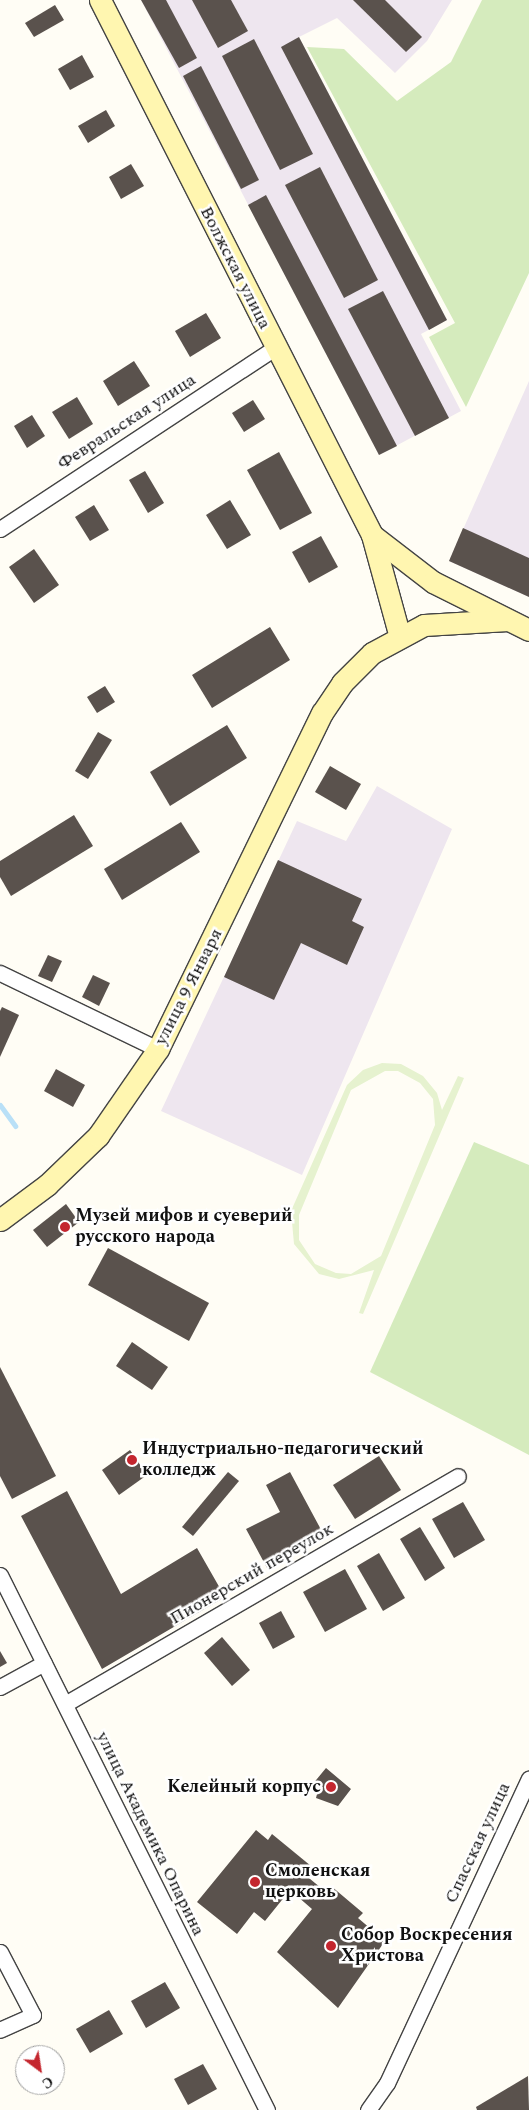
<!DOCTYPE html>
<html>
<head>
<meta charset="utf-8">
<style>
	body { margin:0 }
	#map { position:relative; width:529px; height:2110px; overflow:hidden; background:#fffdf5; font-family:Spectral,serif }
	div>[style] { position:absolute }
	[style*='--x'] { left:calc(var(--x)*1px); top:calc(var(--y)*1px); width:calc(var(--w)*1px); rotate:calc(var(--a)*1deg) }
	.industrial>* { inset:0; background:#eee6ef }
	.green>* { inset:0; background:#d5ebbd }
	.pitch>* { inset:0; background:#e6f2cf }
	.stream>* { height:5px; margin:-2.5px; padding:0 2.5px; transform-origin:2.5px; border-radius:2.5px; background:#b9e0f7 }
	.building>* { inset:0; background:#5a524d }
	.roads { filter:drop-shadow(1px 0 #444) drop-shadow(-1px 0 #444) drop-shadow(0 1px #444) drop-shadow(0 -1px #444) }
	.street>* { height:15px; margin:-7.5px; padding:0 7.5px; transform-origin:7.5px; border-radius:7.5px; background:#fff }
	.secondary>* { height:21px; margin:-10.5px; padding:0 10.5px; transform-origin:10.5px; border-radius:10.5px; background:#fff6b0 }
	.dots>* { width:14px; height:14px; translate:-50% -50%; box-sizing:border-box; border:2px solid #fff; border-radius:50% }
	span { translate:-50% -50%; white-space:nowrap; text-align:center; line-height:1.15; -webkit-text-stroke:5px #fff; paint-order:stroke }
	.street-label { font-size:18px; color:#111 }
	.poi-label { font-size:18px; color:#111; font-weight:700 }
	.left { translate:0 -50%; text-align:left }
	.right { translate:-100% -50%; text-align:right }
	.north { position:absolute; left:15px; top:2045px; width:50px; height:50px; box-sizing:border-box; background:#fff; border:1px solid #a0a0a0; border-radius:50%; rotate:149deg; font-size:14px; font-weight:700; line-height:20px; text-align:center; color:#111 }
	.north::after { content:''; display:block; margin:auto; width:18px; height:22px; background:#c4262e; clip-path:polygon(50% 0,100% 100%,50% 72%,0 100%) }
</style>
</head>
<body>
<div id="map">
	<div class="industrial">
		<i style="clip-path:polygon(141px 0,452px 0,427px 41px,395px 73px,337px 18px,299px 37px,447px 320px,421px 334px,461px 411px,379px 455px)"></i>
		<i style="clip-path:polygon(529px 381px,529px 597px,449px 561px)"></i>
		<i style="clip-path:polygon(377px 786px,452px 829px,302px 1175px,161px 1111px,297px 821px,346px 841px)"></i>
	</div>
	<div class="green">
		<i style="clip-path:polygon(482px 0,529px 0,529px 273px,466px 407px,429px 337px,455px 323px,307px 47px,344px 49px,397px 101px,451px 62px)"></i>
		<i style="clip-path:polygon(474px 1142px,529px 1165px,529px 1455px,370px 1372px)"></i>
	</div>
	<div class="pitch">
		<i style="clip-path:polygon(evenodd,382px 1063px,401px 1064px,423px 1076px,437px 1093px,442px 1110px,458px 1076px,464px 1078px,363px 1314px,359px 1313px,374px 1270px,339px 1279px,319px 1274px,294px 1244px,291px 1211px,347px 1085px,363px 1070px,382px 1063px,385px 1071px,398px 1071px,420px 1083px,433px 1099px,435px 1125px,381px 1256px,351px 1274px,336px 1273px,315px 1264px,299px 1240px,299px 1215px,351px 1090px,385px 1071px)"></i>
	</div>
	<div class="stream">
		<i style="--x:0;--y:1105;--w:26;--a:54"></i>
	</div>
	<div class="building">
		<i style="clip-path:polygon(141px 0,166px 0,197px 58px,179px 68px)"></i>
		<i style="clip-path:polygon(192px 0,231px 0,248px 31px,218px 48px)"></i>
		<i style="clip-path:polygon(353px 0,385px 0,422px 37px,406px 52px)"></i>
		<i style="clip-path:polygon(55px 5px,64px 20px,34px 37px,25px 23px)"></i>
		<i style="clip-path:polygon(299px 37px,447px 320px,429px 330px,281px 47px)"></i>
		<i style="clip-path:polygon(254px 39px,313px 154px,280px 170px,222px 56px)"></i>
		<i style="clip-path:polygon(82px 55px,94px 77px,70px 90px,58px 69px)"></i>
		<i style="clip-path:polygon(201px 66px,259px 180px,241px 189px,183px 76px)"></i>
		<i style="clip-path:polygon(106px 110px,115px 126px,88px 143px,78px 126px)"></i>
		<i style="clip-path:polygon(131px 164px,144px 186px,121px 199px,109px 177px)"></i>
		<i style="clip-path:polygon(320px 167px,378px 280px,344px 298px,285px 185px)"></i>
		<i style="clip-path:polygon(266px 195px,397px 446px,379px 455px,248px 205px)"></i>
		<i style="clip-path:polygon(383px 291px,449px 418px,415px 436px,348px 309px)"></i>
		<i style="clip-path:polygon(206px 313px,221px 338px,190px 357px,175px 331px)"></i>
		<i style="clip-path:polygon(134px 361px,150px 386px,118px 406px,103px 381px)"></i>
		<i style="clip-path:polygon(77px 397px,93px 424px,69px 439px,52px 412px)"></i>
		<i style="clip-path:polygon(253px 400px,265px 419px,244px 432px,232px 413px)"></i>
		<i style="clip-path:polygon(32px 415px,45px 436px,27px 448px,14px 426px)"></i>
		<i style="clip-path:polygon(279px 452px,312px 513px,280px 530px,247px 470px)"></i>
		<i style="clip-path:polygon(145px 471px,164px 503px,148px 513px,129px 480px)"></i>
		<i style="clip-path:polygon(230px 500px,251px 535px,227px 549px,206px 515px)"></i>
		<i style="clip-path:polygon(94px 505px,109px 530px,90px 541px,75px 517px)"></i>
		<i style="clip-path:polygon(463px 528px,529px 558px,529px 597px,449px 561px)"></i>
		<i style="clip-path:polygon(321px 536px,338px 567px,309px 583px,292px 552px)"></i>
		<i style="clip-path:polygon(34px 549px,59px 585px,34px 603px,9px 567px)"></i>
		<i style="clip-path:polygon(270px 627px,290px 660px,212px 708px,192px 675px)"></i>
		<i style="clip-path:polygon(105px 686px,115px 702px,97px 713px,87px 697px)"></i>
		<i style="clip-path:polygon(227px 725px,247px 758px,170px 806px,150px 772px)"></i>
		<i style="clip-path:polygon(98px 732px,112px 740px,88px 779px,75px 771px)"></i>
		<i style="clip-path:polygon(330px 766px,361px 784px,346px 810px,315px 792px)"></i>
		<i style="clip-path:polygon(74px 815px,93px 846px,11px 896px,0 877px,0 861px)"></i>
		<i style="clip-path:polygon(181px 822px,200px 852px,122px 900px,104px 869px)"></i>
		<i style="clip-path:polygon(278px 860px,362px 899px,352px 921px,364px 927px,347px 965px,301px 943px,274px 1000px,224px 977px)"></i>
		<i style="clip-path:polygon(48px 955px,62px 961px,52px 982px,38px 976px)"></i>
		<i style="clip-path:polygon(93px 975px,110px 983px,99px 1006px,82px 997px)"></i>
		<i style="clip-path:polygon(2px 1007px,19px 1015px,0 1057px,0 1011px)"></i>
		<i style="clip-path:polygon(56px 1069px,85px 1085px,73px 1107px,44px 1091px)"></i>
		<i style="clip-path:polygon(66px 1204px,79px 1222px,47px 1247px,33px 1230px)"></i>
		<i style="clip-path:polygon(108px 1248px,209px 1303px,189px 1341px,88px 1285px)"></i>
		<i style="clip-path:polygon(132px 1342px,168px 1367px,152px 1390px,116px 1366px)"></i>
		<i style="clip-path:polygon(0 1367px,56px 1476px,12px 1499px,0 1476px)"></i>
		<i style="clip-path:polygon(130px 1450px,147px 1475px,119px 1495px,102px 1470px)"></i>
		<i style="clip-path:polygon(379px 1456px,401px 1490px,355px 1519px,333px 1485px)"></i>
		<i style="clip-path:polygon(228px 1472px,239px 1481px,193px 1536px,182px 1527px)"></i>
		<i style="clip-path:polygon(290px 1472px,325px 1537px,267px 1568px,246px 1529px,280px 1512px,266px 1485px)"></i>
		<i style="clip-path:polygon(67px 1491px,121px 1594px,197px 1548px,225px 1597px,102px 1669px,21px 1516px)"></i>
		<i style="clip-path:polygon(463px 1502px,485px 1540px,454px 1558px,432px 1519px)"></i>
		<i style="clip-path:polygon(420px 1527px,445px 1568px,425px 1581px,400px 1539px)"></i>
		<i style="clip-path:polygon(379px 1553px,405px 1598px,383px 1611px,357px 1566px)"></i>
		<i style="clip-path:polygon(345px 1569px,367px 1609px,325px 1632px,303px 1592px)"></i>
		<i style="clip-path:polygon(281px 1611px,295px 1637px,273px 1649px,259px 1623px)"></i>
		<i style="clip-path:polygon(222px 1637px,250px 1670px,232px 1686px,204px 1653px)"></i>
		<i style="clip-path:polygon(0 1651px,7px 1663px,0 1667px)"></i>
		<i style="clip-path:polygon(326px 1768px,351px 1789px,338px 1806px,316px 1798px,318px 1790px,312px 1785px)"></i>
		<i style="clip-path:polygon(256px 1830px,268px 1840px,272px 1834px,311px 1866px,304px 1874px,326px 1892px,331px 1886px,363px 1913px,358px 1918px,385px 1941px,338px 2008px,277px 1952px,312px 1909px,290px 1890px,265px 1921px,254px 1912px,237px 1934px,197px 1902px)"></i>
		<i style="clip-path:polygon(165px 1982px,180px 2008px,146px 2028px,131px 2001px)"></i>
		<i style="clip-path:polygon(109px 2010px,123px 2034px,90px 2053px,76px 2029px)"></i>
		<i style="clip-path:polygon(203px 2064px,217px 2089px,188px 2105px,174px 2079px)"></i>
		<i style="clip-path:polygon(528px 2076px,529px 2110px,477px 2110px,476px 2107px)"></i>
	</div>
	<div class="roads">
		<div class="street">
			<i style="--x:0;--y:529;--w:329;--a:-33.4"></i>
			<i style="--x:0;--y:973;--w:175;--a:25.7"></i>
			<i style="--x:0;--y:1575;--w:598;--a:63.48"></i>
			<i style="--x:0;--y:1687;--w:50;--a:-28.6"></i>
			<i style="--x:65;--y:1704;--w:454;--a:-30.1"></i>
			<i style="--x:0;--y:1952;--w:71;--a:62.4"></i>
			<i style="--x:33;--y:2015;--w:36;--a:156"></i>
			<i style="--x:368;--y:2110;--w:33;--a:-55"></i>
			<i style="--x:387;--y:2083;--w:336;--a:-65"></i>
		</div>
		<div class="secondary">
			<i style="--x:100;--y:0;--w:600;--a:63.05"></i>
			<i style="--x:372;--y:535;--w:103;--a:74.7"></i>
			<i style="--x:372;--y:535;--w:77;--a:37.6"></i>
			<i style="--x:433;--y:582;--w:107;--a:26.6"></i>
			<i style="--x:0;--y:1220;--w:59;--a:-36.7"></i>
			<i style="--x:47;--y:1185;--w:71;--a:-43.9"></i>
			<i style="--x:98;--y:1136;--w:106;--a:-55.4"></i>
			<i style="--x:158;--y:1049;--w:374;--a:-64"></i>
			<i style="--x:322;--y:713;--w:36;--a:-56"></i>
			<i style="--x:342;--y:683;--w:42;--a:-45"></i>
			<i style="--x:372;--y:653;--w:59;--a:-28.3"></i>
			<i style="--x:424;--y:625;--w:84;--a:-3.4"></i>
		</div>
	</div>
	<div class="dots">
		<i style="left:65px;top:1227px;background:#c4262e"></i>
		<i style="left:132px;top:1460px;background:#c4262e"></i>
		<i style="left:331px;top:1787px;background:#c4262e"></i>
		<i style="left:255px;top:1882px;background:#c4262e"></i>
		<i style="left:331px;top:1946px;background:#c4262e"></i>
	</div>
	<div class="street-label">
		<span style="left:235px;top:268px;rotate:63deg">Волжская улица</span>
		<span style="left:127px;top:422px;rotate:-33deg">Февральская улица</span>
		<span style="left:189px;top:987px;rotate:-63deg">улица 9 Января</span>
		<span style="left:252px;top:1574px;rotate:-30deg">Пионерский переулок</span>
		<span style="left:150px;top:1834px;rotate:64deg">улица Академика Опарина</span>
		<span style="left:478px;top:1843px;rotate:-65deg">Спасская улица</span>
	</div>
	<div class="poi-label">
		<span class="left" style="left:75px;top:1227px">Музей мифов и суеверий<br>русского народа</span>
		<span class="left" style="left:142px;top:1460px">Индустриально-педагогический<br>колледж</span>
		<span class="right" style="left:321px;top:1787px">Келейный корпус</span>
		<span class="left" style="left:265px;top:1882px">Смоленская<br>церковь</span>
		<span class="left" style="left:341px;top:1946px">Собор Воскресения<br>Христова</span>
	</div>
	<div class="north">С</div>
</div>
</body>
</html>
